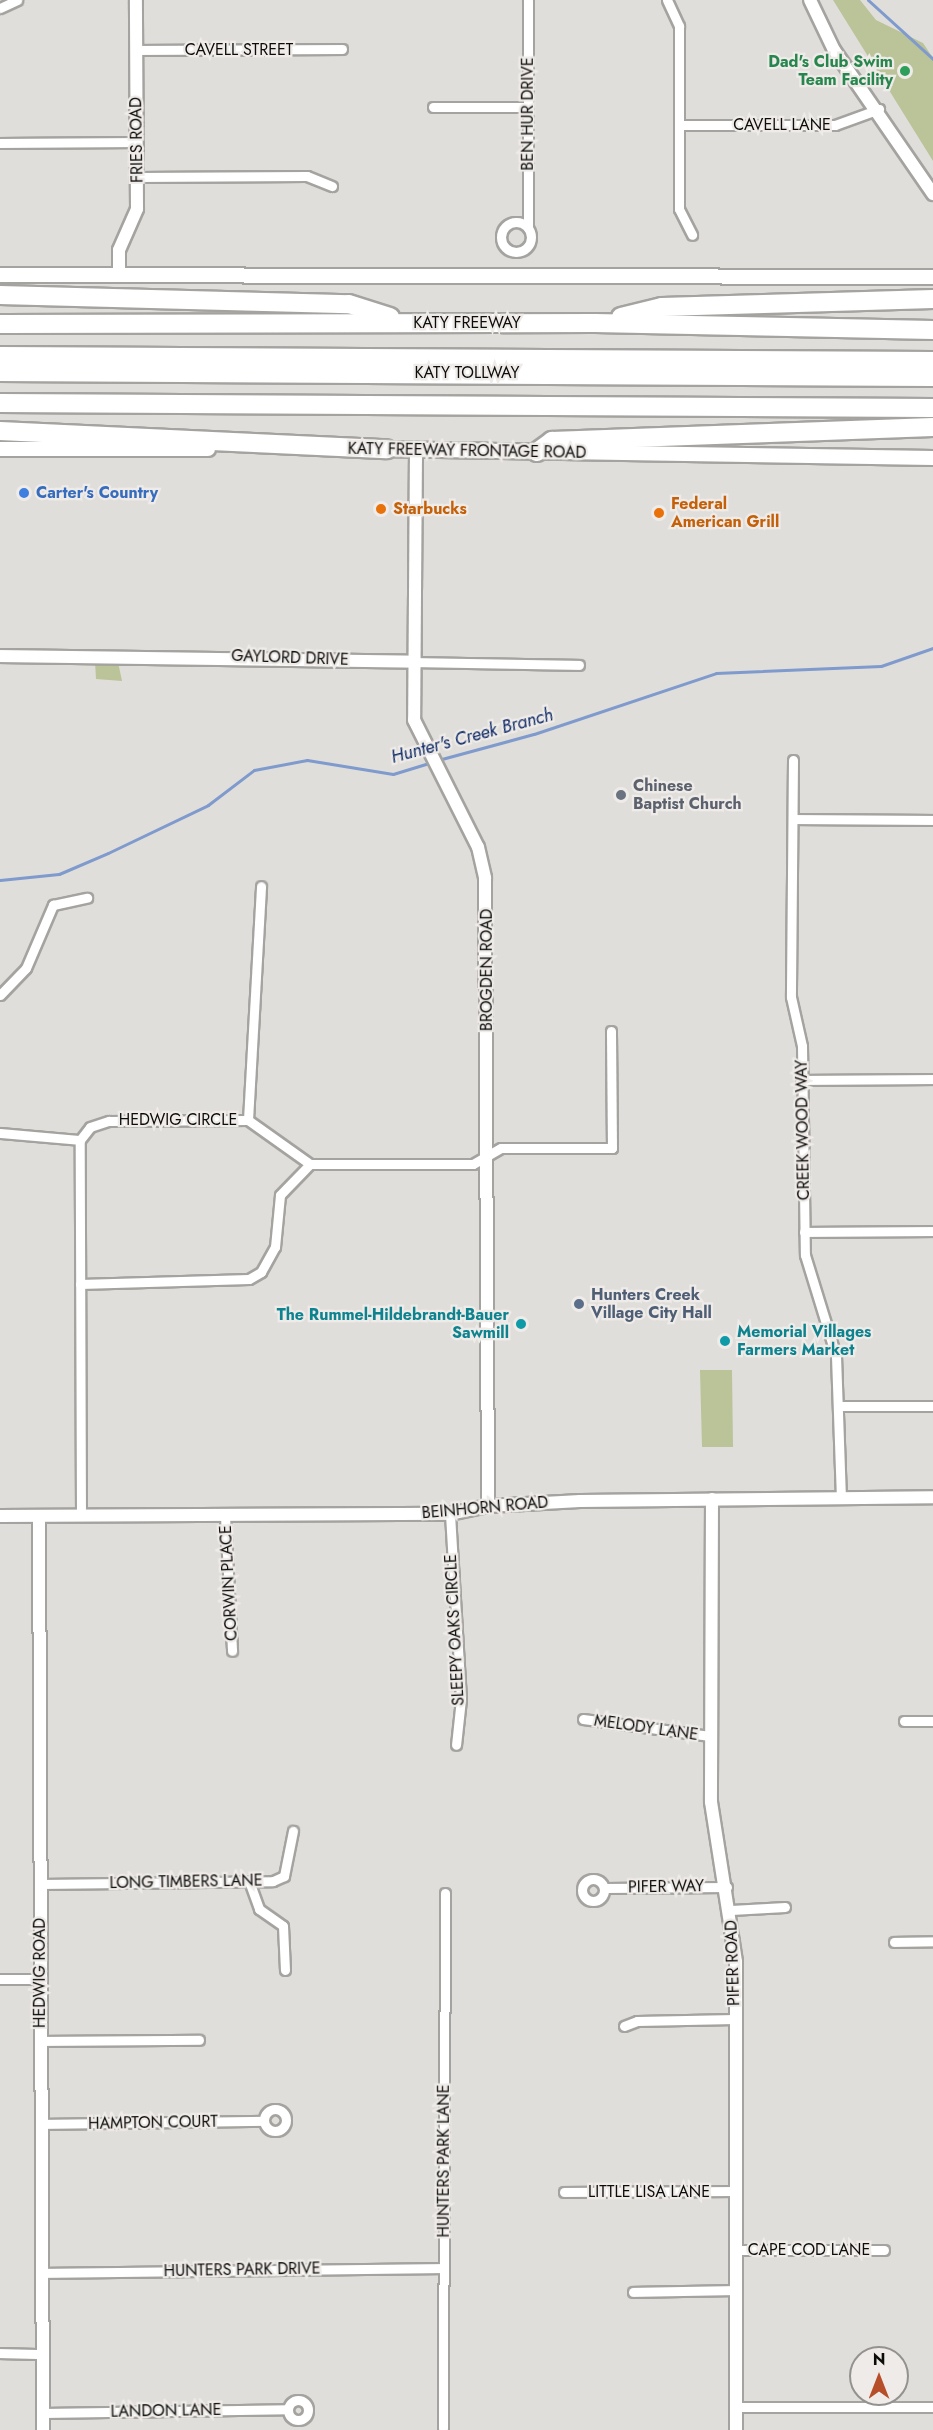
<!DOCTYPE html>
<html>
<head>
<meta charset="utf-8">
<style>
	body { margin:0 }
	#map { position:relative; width:933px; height:2430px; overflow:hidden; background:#e0dedb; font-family:Jost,sans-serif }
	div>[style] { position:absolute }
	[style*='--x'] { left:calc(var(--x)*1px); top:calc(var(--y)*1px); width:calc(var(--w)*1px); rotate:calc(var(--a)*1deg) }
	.green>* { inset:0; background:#bbc399 }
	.stream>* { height:3px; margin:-1.5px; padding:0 1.5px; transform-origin:1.5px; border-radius:1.5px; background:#7f9acd }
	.roads { filter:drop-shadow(2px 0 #a5a3a0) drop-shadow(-2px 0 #a5a3a0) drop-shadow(0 2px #a5a3a0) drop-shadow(0 -2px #a5a3a0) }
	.minor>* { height:9px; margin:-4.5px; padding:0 4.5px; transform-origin:4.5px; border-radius:4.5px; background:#fff }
	.minor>.ring { margin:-4.5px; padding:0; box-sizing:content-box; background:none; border:9px solid #fff; border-radius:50% }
	.tertiary>* { height:12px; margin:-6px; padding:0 6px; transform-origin:6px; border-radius:6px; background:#fff }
	.secondary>* { height:14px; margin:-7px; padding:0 7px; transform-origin:7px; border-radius:7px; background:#fff }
	.motorway>* { height:18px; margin:-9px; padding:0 9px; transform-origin:9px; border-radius:9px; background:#fff }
	.dots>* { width:16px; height:16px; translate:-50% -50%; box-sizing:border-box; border:3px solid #eeebe8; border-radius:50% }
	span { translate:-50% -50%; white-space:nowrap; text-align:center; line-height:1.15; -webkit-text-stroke:4.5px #eeebe8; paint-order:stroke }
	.street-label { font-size:16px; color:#0d0c0b }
	.leisure-label { font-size:16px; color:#27864d; font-weight:700 }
	.right { translate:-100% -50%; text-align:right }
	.shop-label { font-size:16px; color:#366cbe; font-weight:700 }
	.left { translate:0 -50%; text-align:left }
	.food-label { font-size:16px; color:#c56008; font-weight:700 }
	.worship-label { font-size:16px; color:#5b616d; font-weight:700 }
	.service-label { font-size:16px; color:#4e5e75; font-weight:700 }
	.culture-label { font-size:16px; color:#0d838f; font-weight:700 }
	.water-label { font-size:18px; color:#0f2b67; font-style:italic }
	.north { position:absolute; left:849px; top:2346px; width:60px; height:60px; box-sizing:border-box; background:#eeebe8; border:2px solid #949290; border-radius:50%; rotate:0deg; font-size:16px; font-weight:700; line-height:24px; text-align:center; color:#0d0c0b }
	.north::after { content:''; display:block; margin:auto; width:21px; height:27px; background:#b64e29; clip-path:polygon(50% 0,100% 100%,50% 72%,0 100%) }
</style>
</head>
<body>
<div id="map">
	<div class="green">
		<i style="clip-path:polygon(833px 0,860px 0,876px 20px,923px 43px,933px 58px,933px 161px)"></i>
		<i style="clip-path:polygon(95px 661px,118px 662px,122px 681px,96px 679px)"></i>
		<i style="clip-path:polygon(700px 1370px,732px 1370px,733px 1447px,702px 1447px)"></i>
	</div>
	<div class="stream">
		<i style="--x:868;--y:0;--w:88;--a:42.2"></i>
		<i style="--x:438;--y:760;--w:99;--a:-15.2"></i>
		<i style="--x:534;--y:734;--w:192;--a:-18.5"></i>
		<i style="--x:716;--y:673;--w:165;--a:-2.4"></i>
		<i style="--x:881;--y:666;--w:55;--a:-19.1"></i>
		<i style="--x:0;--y:880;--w:59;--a:-5.8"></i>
		<i style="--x:59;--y:874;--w:53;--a:-23.2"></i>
		<i style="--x:108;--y:853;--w:111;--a:-25.6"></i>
		<i style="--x:208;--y:805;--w:58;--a:-37.3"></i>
		<i style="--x:254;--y:770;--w:54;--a:-10.7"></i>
		<i style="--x:307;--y:760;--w:87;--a:9.2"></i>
		<i style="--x:393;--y:774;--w:41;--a:-17.1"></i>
	</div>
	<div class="roads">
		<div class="minor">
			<i style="--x:667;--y:0;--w:29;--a:65"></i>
			<i style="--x:679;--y:26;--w:183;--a:90"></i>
			<i style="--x:679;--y:209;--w:29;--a:63"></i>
			<i style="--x:0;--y:8;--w:19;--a:-25"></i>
			<i style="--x:136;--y:50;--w:206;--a:-0.3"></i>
			<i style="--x:433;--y:107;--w:94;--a:0"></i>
			<i style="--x:682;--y:125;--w:153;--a:0"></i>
			<i style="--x:835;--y:125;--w:47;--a:-20"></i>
			<i style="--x:0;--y:143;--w:136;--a:-0.4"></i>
			<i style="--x:137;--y:177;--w:170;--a:-0.3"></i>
			<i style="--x:307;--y:176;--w:27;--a:22"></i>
			<i class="ring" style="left:501px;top:222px;width:21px;height:21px"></i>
			<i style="--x:528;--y:228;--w:228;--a:-90"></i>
			<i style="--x:414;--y:662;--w:165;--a:1"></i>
			<i style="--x:793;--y:760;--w:237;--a:90.5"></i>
			<i style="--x:791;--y:997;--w:50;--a:77.3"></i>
			<i style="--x:802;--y:1046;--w:209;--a:89.2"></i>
			<i style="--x:805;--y:1255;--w:106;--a:72.9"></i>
			<i style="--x:836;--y:1356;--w:141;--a:88"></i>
			<i style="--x:794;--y:819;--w:139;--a:0.4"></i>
			<i style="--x:0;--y:995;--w:37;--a:-46"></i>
			<i style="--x:26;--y:968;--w:69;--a:-66.8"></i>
			<i style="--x:53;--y:905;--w:35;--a:-12"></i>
			<i style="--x:801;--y:1080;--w:132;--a:-0.4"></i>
			<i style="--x:248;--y:1120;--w:234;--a:-86.8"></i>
			<i style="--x:0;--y:1133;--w:80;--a:5"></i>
			<i style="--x:804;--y:1232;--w:129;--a:-0.4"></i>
			<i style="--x:80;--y:1284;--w:169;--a:-1.7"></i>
			<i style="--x:249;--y:1279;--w:14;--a:-30"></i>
			<i style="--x:261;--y:1272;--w:29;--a:-61"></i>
			<i style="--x:275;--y:1247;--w:52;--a:-84.5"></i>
			<i style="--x:280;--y:1195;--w:43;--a:-45.9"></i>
			<i style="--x:310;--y:1164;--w:163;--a:0"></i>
			<i style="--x:473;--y:1164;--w:32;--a:-30"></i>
			<i style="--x:501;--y:1148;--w:111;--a:0"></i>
			<i style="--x:612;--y:1148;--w:117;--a:-90.5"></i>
			<i style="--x:840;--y:1406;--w:93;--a:0"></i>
			<i style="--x:450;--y:1514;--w:185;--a:86.6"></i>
			<i style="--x:461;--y:1699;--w:46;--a:96.2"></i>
			<i style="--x:81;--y:1515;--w:375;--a:-90.2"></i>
			<i style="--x:80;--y:1140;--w:16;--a:-52"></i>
			<i style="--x:90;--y:1127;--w:20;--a:-18"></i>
			<i style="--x:109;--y:1121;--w:139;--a:-0.4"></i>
			<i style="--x:248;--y:1120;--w:76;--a:35.4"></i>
			<i style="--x:225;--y:1516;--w:135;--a:87"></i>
			<i style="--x:583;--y:1719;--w:128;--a:7.6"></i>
			<i style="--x:904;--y:1721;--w:29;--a:0"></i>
			<i class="ring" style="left:582px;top:1879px;width:13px;height:13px"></i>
			<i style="--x:249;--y:1881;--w:30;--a:70"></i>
			<i style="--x:259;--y:1909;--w:29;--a:35"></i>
			<i style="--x:283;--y:1926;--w:44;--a:87.4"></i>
			<i style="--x:40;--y:1884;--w:233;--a:-0.7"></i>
			<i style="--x:273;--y:1881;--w:12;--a:-24"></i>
			<i style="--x:284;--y:1876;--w:46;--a:-78.7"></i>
			<i style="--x:605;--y:1888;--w:122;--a:-0.5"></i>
			<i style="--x:731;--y:1910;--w:54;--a:-3.2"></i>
			<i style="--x:894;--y:1942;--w:39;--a:-1"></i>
			<i style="--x:0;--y:1979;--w:40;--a:0"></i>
			<i style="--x:624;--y:2026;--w:14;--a:-21"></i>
			<i style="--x:637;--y:2021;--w:98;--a:-1.2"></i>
			<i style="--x:41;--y:2041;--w:158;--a:-0.4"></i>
			<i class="ring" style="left:264px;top:2109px;width:13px;height:13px"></i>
			<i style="--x:42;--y:2124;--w:222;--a:-0.8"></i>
			<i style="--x:564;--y:2192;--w:170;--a:-0.3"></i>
			<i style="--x:735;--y:2250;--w:149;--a:0"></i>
			<i style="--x:41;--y:2273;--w:402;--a:-0.7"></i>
			<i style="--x:633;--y:2292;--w:100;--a:-1.1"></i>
			<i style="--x:0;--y:2353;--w:42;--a:1.4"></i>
			<i class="ring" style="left:288px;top:2400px;width:11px;height:11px"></i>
			<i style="--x:735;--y:2407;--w:198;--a:0"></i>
			<i style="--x:43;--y:2413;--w:245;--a:-0.9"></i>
			<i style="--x:443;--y:2428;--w:535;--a:-89.79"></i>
		</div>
		<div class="tertiary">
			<i style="--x:810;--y:0;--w:55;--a:64.4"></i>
			<i style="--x:834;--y:50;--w:175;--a:55.5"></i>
			<i style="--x:119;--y:276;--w:26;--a:-90"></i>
			<i style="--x:119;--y:250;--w:45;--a:-66.3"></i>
			<i style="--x:137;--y:209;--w:209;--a:-90.3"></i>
			<i style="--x:416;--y:450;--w:270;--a:90.4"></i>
			<i style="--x:414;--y:720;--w:142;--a:63.3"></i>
			<i style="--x:478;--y:847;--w:32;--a:77"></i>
			<i style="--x:485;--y:878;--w:628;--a:89.73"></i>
			<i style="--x:0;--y:656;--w:414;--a:0.8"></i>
			<i style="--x:712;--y:1499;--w:303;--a:90.2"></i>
			<i style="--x:711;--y:1802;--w:162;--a:81.1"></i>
			<i style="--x:736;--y:1962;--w:468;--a:90"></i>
			<i style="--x:0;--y:1516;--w:450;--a:-0.3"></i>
			<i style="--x:450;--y:1514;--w:39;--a:-12"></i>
			<i style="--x:488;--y:1506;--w:92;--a:-3.1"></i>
			<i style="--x:580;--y:1501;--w:353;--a:-0.6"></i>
			<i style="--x:39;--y:1516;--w:914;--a:89.75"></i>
		</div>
		<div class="secondary">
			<i style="--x:0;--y:275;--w:933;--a:0.12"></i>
			<i style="--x:0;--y:449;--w:208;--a:0"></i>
			<i style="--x:377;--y:449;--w:556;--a:0.93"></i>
		</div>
		<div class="motorway">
			<i style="--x:0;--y:295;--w:349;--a:1.5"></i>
			<i style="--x:349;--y:304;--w:43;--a:17.6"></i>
			<i style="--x:621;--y:317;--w:42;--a:-13.7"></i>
			<i style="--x:662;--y:307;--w:271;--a:-1.7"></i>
			<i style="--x:0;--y:324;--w:595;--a:-0.1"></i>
			<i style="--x:595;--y:323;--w:338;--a:1.2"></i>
			<i style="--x:0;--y:356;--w:933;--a:0.31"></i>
			<i style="--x:0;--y:372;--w:933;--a:0.31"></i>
			<i style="--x:0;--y:403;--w:933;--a:0.31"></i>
			<i style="--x:0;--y:431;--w:387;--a:2.7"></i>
			<i style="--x:537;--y:452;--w:19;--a:-36"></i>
			<i style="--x:552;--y:441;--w:381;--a:-2.1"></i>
		</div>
	</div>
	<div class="dots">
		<i style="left:905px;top:71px;background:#2e9e5b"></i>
		<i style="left:24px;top:493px;background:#3f7fe0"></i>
		<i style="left:381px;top:509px;background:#e8710a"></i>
		<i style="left:659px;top:513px;background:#e8710a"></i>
		<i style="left:621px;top:795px;background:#6b7280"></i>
		<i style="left:579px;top:1304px;background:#5c6f8a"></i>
		<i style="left:521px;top:1324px;background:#0f9aa8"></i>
		<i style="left:725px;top:1341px;background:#0f9aa8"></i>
	</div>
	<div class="street-label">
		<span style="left:239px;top:50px">CAVELL STREET</span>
		<span style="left:528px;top:114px;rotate:-90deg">BEN HUR DRIVE</span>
		<span style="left:782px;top:125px">CAVELL LANE</span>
		<span style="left:137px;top:140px;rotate:-91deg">FRIES ROAD</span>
		<span style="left:467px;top:323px">KATY FREEWAY</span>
		<span style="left:467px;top:373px">KATY TOLLWAY</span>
		<span style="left:467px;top:451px;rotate:1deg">KATY FREEWAY FRONTAGE ROAD</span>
		<span style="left:290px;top:658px;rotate:2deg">GAYLORD DRIVE</span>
		<span style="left:487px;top:970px;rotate:-90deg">BROGDEN ROAD</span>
		<span style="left:178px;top:1120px">HEDWIG CIRCLE</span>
		<span style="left:803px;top:1130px;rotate:-91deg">CREEK WOOD WAY</span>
		<span style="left:485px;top:1508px;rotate:-5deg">BEINHORN ROAD</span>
		<span style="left:229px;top:1583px;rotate:-93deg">CORWIN PLACE</span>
		<span style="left:455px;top:1630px;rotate:-93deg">SLEEPY OAKS CIRCLE</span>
		<span style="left:646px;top:1728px;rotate:8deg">MELODY LANE</span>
		<span style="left:186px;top:1882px;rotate:-1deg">LONG TIMBERS LANE</span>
		<span style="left:666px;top:1887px;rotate:-1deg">PIFER WAY</span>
		<span style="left:733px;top:1963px;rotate:-92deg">PIFER ROAD</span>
		<span style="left:40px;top:1973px;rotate:-90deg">HEDWIG ROAD</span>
		<span style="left:153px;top:2123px;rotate:-1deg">HAMPTON COURT</span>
		<span style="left:444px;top:2161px;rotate:-90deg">HUNTERS PARK LANE</span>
		<span style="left:649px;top:2192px">LITTLE LISA LANE</span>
		<span style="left:809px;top:2250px">CAPE COD LANE</span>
		<span style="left:242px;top:2270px;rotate:-1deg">HUNTERS PARK DRIVE</span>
		<span style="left:166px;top:2411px;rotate:-1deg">LANDON LANE</span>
	</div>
	<div class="leisure-label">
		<span class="right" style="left:893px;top:71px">Dad's Club Swim<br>Team Facility</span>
	</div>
	<div class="shop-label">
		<span class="left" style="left:36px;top:493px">Carter's Country</span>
	</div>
	<div class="food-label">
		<span class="left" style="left:671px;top:513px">Federal<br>American Grill</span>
		<span class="left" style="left:393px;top:509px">Starbucks</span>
	</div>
	<div class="worship-label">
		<span class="left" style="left:633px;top:795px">Chinese<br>Baptist Church</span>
	</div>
	<div class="service-label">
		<span class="left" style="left:591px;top:1304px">Hunters Creek<br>Village City Hall</span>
	</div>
	<div class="culture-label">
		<span class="right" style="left:509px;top:1324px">The Rummel-Hildebrandt-Bauer<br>Sawmill</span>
		<span class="left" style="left:737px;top:1341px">Memorial Villages<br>Farmers Market</span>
	</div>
	<div class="water-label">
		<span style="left:472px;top:736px;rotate:-15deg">Hunter's Creek Branch</span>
	</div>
	<div class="north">N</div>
</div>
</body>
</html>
